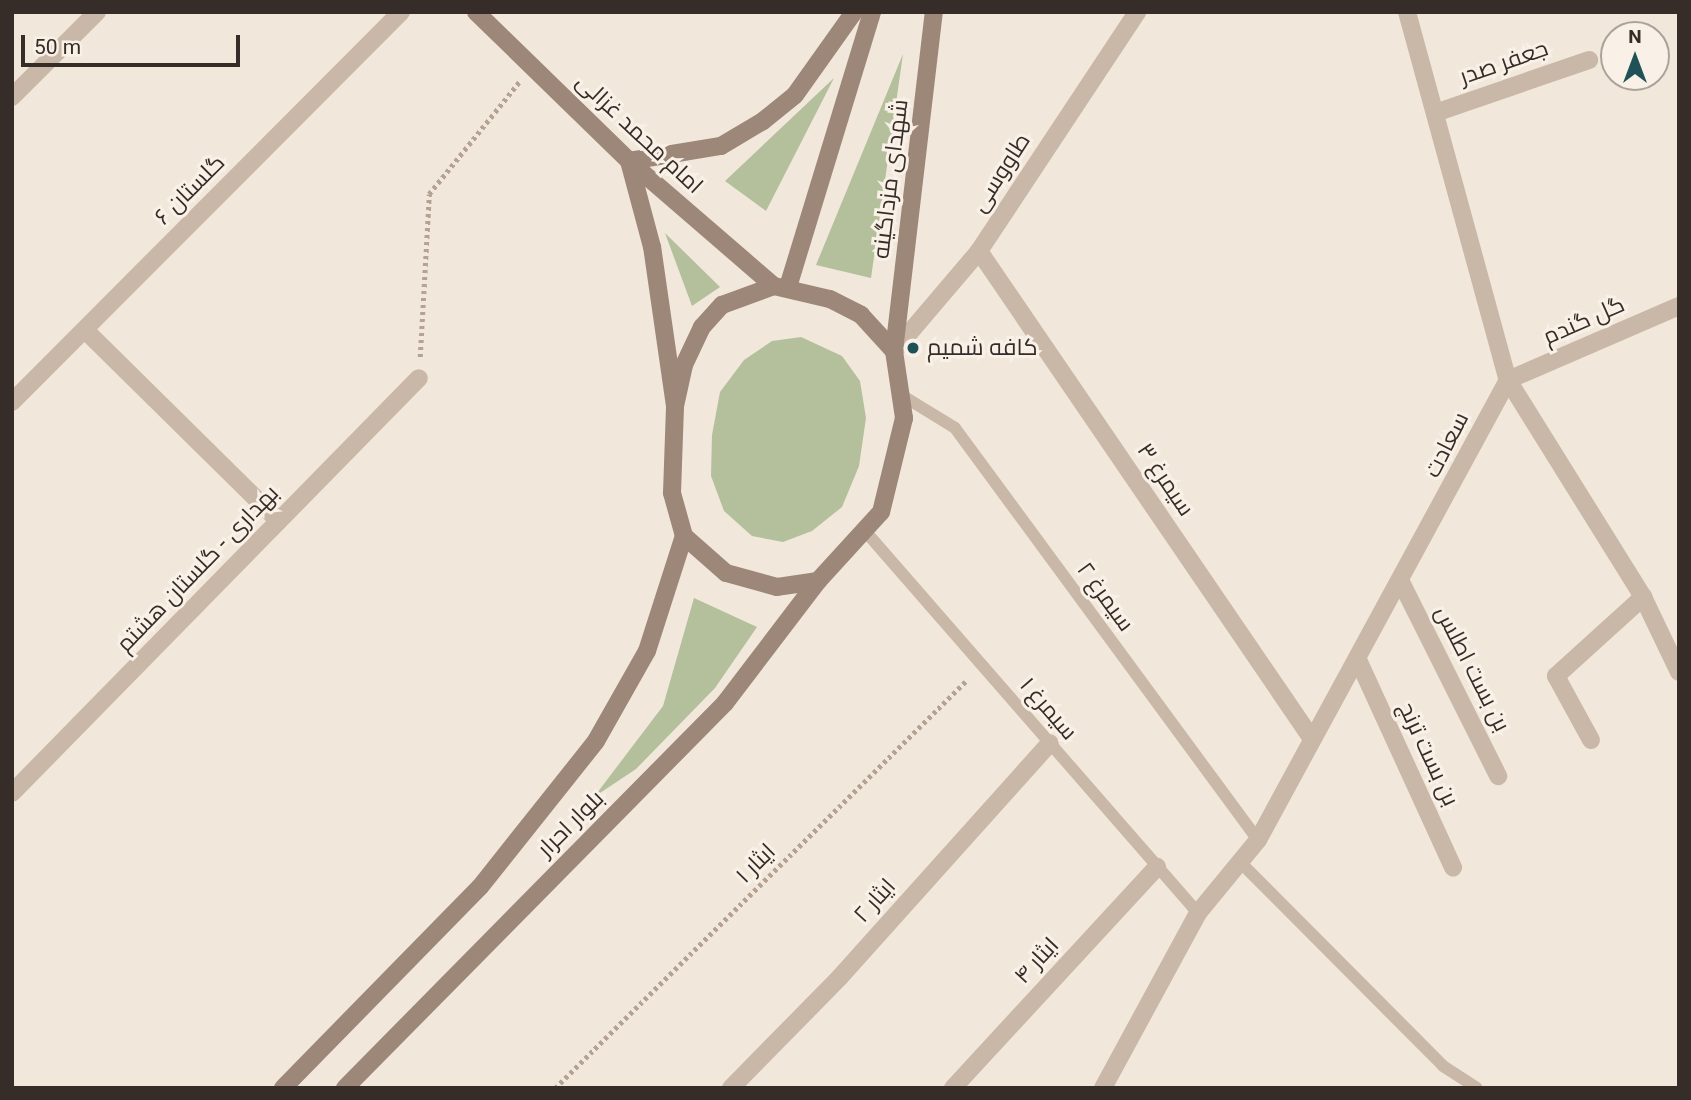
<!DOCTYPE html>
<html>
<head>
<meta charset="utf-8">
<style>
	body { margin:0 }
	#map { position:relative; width:1691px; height:1100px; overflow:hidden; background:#f1e8db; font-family:Roboto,Cairo,sans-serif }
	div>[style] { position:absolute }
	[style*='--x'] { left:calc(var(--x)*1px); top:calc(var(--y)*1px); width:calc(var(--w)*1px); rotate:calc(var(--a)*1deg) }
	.green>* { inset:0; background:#b3c09b }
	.path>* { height:4.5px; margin-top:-2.25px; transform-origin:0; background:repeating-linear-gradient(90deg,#b5a292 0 3.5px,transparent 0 7px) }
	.lane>* { height:12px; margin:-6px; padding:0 6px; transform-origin:6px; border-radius:6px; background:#c9b8a7 }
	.street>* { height:18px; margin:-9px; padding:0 9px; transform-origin:9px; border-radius:9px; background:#c9b8a7 }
	.secondary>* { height:18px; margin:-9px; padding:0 9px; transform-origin:9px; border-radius:9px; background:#9d8779 }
	.dots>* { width:19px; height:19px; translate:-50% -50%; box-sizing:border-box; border:4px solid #f9f1e7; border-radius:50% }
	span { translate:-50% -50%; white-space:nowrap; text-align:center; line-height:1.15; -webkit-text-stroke:6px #f9f1e7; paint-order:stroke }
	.street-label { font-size:23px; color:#362d28 }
	.poi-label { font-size:23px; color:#362d28 }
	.left { translate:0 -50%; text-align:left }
	.frame { position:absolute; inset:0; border:14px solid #362d28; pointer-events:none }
	.north { position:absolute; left:1600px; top:21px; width:70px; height:70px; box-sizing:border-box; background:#f9f1e7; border:2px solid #aba39b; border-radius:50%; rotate:0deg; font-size:19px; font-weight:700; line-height:28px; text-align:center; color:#362d28 }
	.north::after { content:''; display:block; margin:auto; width:24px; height:32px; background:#1e5257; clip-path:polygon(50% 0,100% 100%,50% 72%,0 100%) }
	.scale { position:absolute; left:21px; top:35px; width:219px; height:32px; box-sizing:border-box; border:4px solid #362d28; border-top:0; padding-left:9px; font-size:21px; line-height:24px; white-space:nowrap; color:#362d28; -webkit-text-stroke:5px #f9f1e7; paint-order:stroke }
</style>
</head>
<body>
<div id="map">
	<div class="green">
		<i style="clip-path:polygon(903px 54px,871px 278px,816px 265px)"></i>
		<i style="clip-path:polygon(834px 78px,766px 211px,725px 181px)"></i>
		<i style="clip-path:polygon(665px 233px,720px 287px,692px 306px)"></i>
		<i style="clip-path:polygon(801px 337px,842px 356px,860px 381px,866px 418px,859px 466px,842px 507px,812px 531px,783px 542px,752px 536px,724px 511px,711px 476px,712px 435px,720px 392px,744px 360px,772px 341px)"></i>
		<i style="clip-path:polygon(694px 598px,757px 627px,715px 688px,636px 769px,594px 797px,663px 706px)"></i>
	</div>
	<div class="path">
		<i style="--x:420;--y:357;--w:163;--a:-86.8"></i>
		<i style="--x:429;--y:194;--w:144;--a:-51.2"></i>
		<i style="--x:555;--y:1088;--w:580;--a:-44.72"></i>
	</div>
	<div class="lane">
		<i style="--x:903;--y:396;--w:61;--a:31.6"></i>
		<i style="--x:955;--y:428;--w:511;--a:53.67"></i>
		<i style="--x:866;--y:532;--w:505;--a:48.93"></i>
		<i style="--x:1238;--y:860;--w:291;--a:45.1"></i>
		<i style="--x:1443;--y:1066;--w:40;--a:32.9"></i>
	</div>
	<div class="street">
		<i style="--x:1407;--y:12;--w:382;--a:74.7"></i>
		<i style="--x:1508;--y:380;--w:256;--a:58.1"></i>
		<i style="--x:1643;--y:597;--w:83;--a:64.4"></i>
		<i style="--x:12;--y:97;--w:120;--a:-45"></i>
		<i style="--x:1435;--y:113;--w:163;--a:-19"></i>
		<i style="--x:979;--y:251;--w:587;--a:55.69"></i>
		<i style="--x:85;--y:330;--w:272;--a:44.6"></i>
		<i style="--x:894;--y:351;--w:131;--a:-49.6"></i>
		<i style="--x:979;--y:251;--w:287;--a:-56.5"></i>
		<i style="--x:1508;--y:380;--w:186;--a:-23.4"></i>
		<i style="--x:12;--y:402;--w:551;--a:-45.07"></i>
		<i style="--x:1402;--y:584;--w:215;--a:63.4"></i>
		<i style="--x:1359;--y:662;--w:226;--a:65.4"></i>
		<i style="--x:1591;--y:740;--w:73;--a:-118.7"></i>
		<i style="--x:1556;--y:676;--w:118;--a:-42.2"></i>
		<i style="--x:12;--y:793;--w:581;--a:-45.56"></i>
		<i style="--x:731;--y:1088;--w:156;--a:-45.5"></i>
		<i style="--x:840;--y:977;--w:314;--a:-48.1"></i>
		<i style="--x:953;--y:1088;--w:301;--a:-47.3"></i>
		<i style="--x:1103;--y:1088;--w:199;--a:-61.5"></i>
		<i style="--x:1198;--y:913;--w:94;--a:-50.6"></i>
		<i style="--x:1258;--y:840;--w:524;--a:-61.48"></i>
	</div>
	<div class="secondary">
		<i style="--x:476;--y:12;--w:214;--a:44.2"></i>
		<i style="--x:629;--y:161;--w:191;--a:40.8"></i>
		<i style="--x:788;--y:287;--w:288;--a:-73"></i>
		<i style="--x:894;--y:351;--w:341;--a:-83.3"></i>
		<i style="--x:675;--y:406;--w:42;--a:-77.6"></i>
		<i style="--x:684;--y:365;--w:42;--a:-64.7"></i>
		<i style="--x:702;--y:327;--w:30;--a:-48"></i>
		<i style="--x:722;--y:305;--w:55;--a:-20.1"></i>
		<i style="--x:774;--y:286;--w:57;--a:13.1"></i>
		<i style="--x:830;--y:299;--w:35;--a:27"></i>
		<i style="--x:861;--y:315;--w:49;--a:47.5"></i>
		<i style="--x:894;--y:351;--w:68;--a:81.5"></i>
		<i style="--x:904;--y:418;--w:97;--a:103.7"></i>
		<i style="--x:881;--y:512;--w:93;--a:132.4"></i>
		<i style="--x:818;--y:581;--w:41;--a:171.7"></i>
		<i style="--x:777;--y:587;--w:53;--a:-164.6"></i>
		<i style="--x:726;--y:573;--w:56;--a:-138.6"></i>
		<i style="--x:684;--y:536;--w:45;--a:-105.6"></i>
		<i style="--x:672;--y:493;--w:87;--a:-88"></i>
		<i style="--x:675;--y:406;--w:161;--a:-98.2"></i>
		<i style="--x:652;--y:247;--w:89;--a:-105"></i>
		<i style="--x:629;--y:161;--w:93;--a:-9.3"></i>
		<i style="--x:721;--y:146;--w:49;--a:-30.8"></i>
		<i style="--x:763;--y:121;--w:41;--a:-39.1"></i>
		<i style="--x:795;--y:95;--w:102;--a:-54.6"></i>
		<i style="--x:283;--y:1088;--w:281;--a:-45.6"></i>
		<i style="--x:480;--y:887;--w:186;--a:-51.5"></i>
		<i style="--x:596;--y:741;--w:103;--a:-60.5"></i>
		<i style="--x:647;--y:651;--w:121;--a:-72.2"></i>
		<i style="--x:345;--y:1088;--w:541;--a:-45.37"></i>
		<i style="--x:725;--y:703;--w:153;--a:-52.7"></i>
	</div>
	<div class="dots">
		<i style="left:913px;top:348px;background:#1e5257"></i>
	</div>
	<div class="street-label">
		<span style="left:1504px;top:63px;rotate:-19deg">جعفر صدر</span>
		<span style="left:639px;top:134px;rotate:43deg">امام محمد غزالی</span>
		<span style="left:1001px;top:173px;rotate:-57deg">طاووسی</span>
		<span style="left:891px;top:179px;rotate:-83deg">شهدای مزداگینه</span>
		<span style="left:190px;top:190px;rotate:-45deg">گلستان ۶</span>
		<span style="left:1584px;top:321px;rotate:-24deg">گل گندم</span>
		<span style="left:1447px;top:445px;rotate:-63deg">سعادت</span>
		<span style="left:1165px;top:480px;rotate:56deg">سیمرغ ۳</span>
		<span style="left:198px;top:569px;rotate:-46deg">بهداری - گلستان هشتم</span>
		<span style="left:1105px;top:597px;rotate:54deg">سیمرغ ۲</span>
		<span style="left:1472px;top:669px;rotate:63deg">بن بست اطلس</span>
		<span style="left:1048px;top:709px;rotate:49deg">سیمرغ ۱</span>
		<span style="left:1428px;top:754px;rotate:65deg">بن بست ترنج</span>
		<span style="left:571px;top:824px;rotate:-45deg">بلوار احرار</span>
		<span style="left:756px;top:864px;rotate:-45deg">ایثار ۱</span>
		<span style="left:875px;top:901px;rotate:-48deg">ایثار ۲</span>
		<span style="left:1037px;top:961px;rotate:-47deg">ایثار ۴</span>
	</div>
	<div class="poi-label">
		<span class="left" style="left:927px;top:348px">کافه شمیم</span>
	</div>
	<div class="frame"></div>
	<div class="north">N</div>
	<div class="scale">50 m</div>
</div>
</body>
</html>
